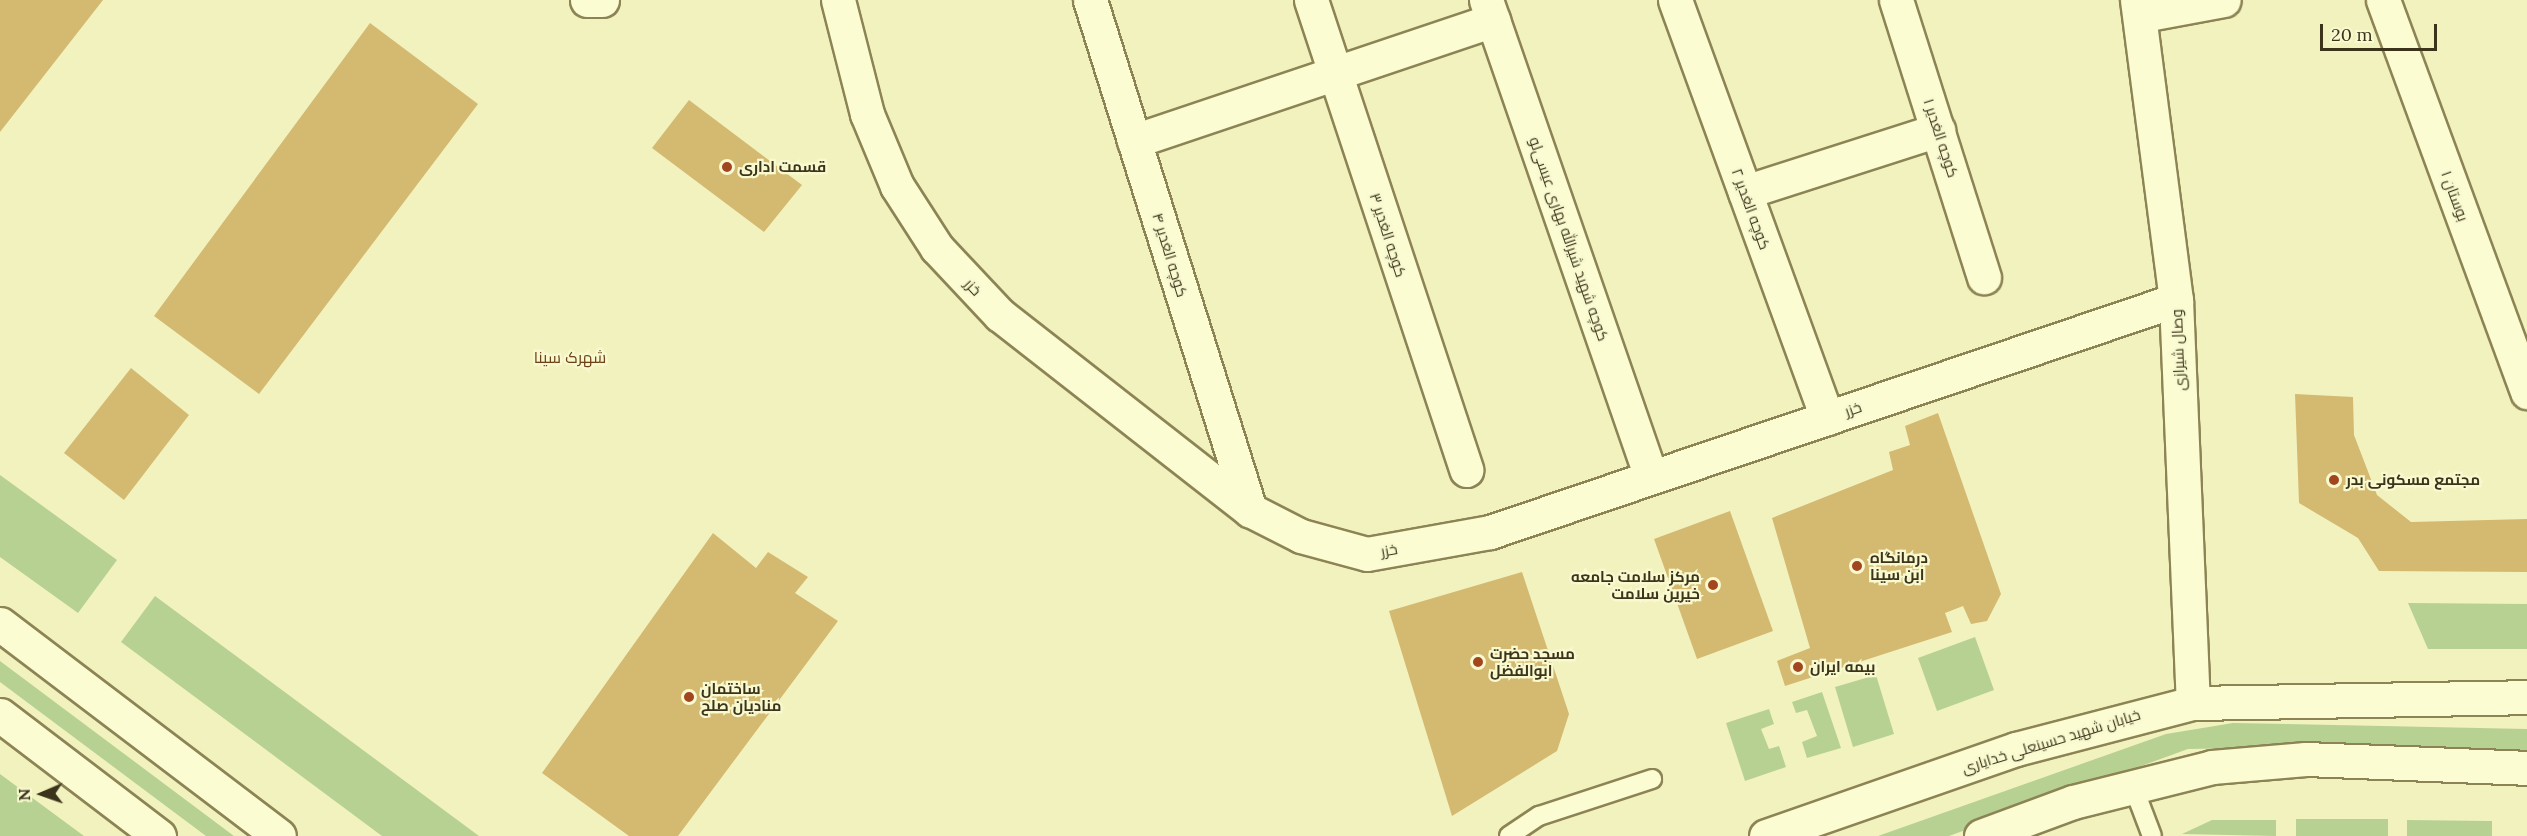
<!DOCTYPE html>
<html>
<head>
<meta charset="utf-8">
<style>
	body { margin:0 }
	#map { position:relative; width:2527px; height:836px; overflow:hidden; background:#f2f2bf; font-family:Lora,Cairo,serif }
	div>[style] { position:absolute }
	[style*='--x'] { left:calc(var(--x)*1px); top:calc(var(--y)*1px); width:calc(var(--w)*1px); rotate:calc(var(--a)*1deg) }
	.green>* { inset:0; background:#b7d192 }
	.building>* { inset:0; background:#d4b971 }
	.roads { filter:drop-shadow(2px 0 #8d8455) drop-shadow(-2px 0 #8d8455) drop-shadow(0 2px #8d8455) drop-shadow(0 -2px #8d8455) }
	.lane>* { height:18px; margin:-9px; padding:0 9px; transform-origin:9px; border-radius:9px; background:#fcfcd3 }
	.street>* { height:33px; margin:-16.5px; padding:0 16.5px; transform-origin:16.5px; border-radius:16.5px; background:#fcfcd3 }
	.secondary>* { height:33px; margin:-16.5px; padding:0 16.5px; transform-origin:16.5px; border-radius:16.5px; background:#fcfcd3 }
	.dots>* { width:16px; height:16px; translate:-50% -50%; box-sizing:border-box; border:3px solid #f8f9cf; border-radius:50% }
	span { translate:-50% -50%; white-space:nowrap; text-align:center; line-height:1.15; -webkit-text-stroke:4.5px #f8f9cf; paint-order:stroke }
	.street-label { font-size:15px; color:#3b341b }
	.poi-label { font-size:15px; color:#3b341b; font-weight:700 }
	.left { translate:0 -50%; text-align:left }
	.right { translate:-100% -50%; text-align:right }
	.neighbourhood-label { font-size:16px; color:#6c4216 }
	.north { position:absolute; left:12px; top:764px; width:60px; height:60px; -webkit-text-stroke:4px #f8f9cf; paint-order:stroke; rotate:268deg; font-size:16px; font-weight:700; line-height:24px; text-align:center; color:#3b341b }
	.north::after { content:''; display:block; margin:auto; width:21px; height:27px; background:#3b341b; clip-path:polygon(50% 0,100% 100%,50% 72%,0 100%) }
	.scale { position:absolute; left:2320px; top:24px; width:117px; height:27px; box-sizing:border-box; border:3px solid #3b341b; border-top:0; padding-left:8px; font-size:18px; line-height:21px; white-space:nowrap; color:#3b341b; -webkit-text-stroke:4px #f8f9cf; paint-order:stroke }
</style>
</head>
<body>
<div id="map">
	<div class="green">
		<i style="clip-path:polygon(0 475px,117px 560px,78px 613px,0 557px)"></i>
		<i style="clip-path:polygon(155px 596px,479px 836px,382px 836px,121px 642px)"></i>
		<i style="clip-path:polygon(2408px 603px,2527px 604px,2527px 649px,2428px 649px)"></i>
		<i style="clip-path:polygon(1975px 637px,1994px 690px,1937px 711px,1918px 658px)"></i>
		<i style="clip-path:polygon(0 661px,234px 836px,206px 836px,0 682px)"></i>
		<i style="clip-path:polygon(1876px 675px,1894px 734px,1853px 747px,1835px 687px)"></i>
		<i style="clip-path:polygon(1822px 692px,1841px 748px,1807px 758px,1802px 742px,1817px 736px,1807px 710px,1796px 713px,1792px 702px)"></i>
		<i style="clip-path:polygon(1769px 709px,1774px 724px,1761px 729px,1769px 749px,1779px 746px,1786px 767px,1745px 781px,1726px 723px)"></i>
		<i style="clip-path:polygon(2233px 723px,2527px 729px,2527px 752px,2365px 746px,2188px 749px,1949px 836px,1878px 836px,2166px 734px)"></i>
		<i style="clip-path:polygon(0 774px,84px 836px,0 836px)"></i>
		<i style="clip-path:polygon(2296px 819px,2388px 819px,2388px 836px,2296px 836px)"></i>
		<i style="clip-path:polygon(2212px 820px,2276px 820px,2276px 836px,2182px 834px)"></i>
		<i style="clip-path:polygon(2407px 820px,2492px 821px,2492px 836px,2407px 836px)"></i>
	</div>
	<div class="building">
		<i style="clip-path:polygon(0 0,103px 0,0 132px)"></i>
		<i style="clip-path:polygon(370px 23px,478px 104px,259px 394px,154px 316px)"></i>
		<i style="clip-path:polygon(689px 100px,802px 185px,764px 232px,652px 148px)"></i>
		<i style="clip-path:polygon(131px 368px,189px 415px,124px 500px,64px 453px)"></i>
		<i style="clip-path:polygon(2295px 394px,2353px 397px,2354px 435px,2377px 495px,2411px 522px,2527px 519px,2527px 572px,2379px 571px,2358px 538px,2299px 503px)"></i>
		<i style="clip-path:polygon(1938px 413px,2001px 594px,1987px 621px,1971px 624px,1963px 606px,1945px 613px,1952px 632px,1785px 686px,1777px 661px,1810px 648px,1772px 518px,1893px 470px,1889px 452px,1910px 445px,1905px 426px)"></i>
		<i style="clip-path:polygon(1730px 511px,1773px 631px,1697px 659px,1654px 539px)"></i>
		<i style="clip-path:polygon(713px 533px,756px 568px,768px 552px,808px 577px,795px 593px,838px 621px,678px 836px,629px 836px,542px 773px)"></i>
		<i style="clip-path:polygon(1522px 572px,1569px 714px,1557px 751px,1452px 816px,1389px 611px)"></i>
	</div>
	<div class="roads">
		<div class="lane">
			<i style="--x:2133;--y:786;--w:53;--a:69.2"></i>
			<i style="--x:1509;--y:836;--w:36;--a:-34"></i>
			<i style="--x:1539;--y:816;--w:119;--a:-18.1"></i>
		</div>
		<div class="street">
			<i style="--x:587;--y:0;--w:15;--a:0"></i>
			<i style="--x:838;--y:0;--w:118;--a:75.7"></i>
			<i style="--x:867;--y:114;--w:78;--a:67.4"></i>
			<i style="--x:897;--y:186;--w:74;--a:57.2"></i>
			<i style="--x:937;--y:248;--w:92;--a:46.8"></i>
			<i style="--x:1000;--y:315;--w:317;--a:38"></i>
			<i style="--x:1250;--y:510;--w:57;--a:27"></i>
			<i style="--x:1301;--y:536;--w:68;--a:15.3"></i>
			<i style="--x:1367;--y:554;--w:125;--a:-10.1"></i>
			<i style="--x:1490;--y:532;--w:724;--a:-18.69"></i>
			<i style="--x:1090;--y:0;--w:535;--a:72.58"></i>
			<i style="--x:1311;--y:0;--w:495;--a:71.7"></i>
			<i style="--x:1486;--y:0;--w:505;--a:70.92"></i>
			<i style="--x:1675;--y:0;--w:445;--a:70"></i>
			<i style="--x:1896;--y:0;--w:291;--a:72.4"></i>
			<i style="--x:2137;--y:0;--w:303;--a:82.6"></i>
			<i style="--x:2176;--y:300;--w:403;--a:87.6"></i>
			<i style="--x:2383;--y:0;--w:418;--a:69.8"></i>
			<i style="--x:2143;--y:15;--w:82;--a:-10.5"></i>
			<i style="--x:1134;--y:141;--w:379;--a:-18.6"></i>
			<i style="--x:1745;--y:192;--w:203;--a:-17.8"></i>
		</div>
		<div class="secondary">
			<i style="--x:0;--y:624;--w:350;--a:37.2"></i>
			<i style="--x:0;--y:715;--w:200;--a:37.3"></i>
			<i style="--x:1766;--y:836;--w:265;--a:-19.2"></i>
			<i style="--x:2016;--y:749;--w:183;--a:-14.6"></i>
			<i style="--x:2193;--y:703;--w:334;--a:-1"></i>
			<i style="--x:1981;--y:836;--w:98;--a:-20.3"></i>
			<i style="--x:2073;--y:802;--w:143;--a:-14.1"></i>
			<i style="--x:2212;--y:767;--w:94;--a:-4.9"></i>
			<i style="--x:2306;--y:759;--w:221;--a:2.3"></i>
		</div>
	</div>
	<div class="dots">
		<i style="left:727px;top:167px;background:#a2461f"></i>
		<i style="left:2334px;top:480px;background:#a2461f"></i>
		<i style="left:1857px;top:566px;background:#a2461f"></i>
		<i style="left:1713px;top:585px;background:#a2461f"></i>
		<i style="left:1478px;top:662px;background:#a2461f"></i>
		<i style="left:1798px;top:667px;background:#a2461f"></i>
		<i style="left:689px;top:697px;background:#a2461f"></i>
	</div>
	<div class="street-label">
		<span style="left:1941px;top:138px;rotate:72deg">کوچه الغدیر ۱</span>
		<span style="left:2455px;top:196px;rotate:70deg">بوستان ۱</span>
		<span style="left:1751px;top:209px;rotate:70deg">کوچه الغدیر ۲</span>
		<span style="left:1388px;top:235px;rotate:72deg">کوچه الغدیر ۳</span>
		<span style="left:1569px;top:239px;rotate:71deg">کوچه شهید شیرالله بهاری عیسی‌لو</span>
		<span style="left:1170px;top:255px;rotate:73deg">کوچه الغدیر ۴</span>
		<span style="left:973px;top:287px;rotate:47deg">خزر</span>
		<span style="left:2178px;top:350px;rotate:-92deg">وصال شیرازی</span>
		<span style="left:1853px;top:409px;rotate:-19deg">خزر</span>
		<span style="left:1389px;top:550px;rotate:-10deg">خزر</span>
		<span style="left:2051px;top:741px;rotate:-17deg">خیابان شهید حسینعلی خدایاری</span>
	</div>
	<div class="poi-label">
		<span class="left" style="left:739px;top:167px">قسمت اداری</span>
		<span class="left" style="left:2346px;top:480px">مجتمع مسکونی بدر</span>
		<span class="left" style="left:1870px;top:566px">درمانگاه<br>ابن سینا</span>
		<span class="right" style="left:1700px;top:585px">مرکز سلامت جامعه<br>خیرین سلامت</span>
		<span class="left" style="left:1490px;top:662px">مسجد حضرت<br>ابوالفضل</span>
		<span class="left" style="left:1810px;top:667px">بیمه ایران</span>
		<span class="left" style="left:701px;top:697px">ساختمان<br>منادیان صلح</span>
	</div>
	<div class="neighbourhood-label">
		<span style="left:570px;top:357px">شهرک سینا</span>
	</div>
	<div class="north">N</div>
	<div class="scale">20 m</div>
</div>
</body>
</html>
